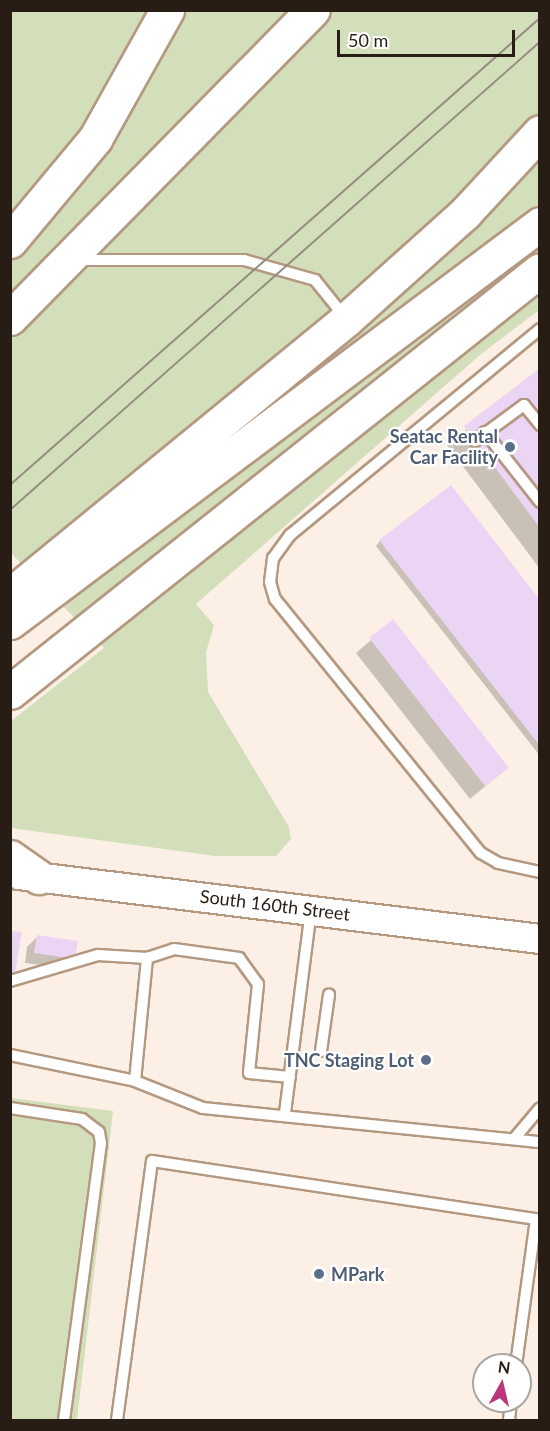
<!DOCTYPE html>
<html>
<head>
<meta charset="utf-8">
<style>
	body { margin:0 }
	#map { position:relative; width:550px; height:1431px; overflow:hidden; background:#fcf0e6; font-family:Lato,sans-serif }
	div>[style] { position:absolute }
	[style*='--x'] { left:calc(var(--x)*1px); top:calc(var(--y)*1px); width:calc(var(--w)*1px); rotate:calc(var(--a)*1deg) }
	.green>* { inset:0; background:#d3dfba }
	.shadow>* { inset:0; background:#0003 }
	.building>* { inset:0; background:#ead5f4 }
	.roads { filter:drop-shadow(2px 0 #b49880) drop-shadow(-2px 0 #b49880) drop-shadow(0 2px #b49880) drop-shadow(0 -2px #b49880) }
	.service>* { height:10px; margin:-5px; padding:0 5px; transform-origin:5px; border-radius:5px; background:#fff }
	.secondary>* { height:28px; margin:-14px; padding:0 14px; transform-origin:14px; border-radius:14px; background:#fff }
	.motorway>* { height:33px; margin:-16.5px; padding:0 16.5px; transform-origin:16.5px; border-radius:16.5px; background:#fff }
	.tram>* { height:1.5px; margin:-0.75px; padding:0 0.75px; transform-origin:0.75px; border-radius:0.75px; background:#978b82 }
	.dots>* { width:16px; height:16px; translate:-50% -50%; box-sizing:border-box; border:3px solid #fff; border-radius:50% }
	span { translate:-50% -50%; white-space:nowrap; text-align:center; line-height:1.15; -webkit-text-stroke:4.5px #fff; paint-order:stroke }
	.service-label { font-size:18px; color:#4e5e75; font-weight:700 }
	.right { translate:-100% -50%; text-align:right }
	.left { translate:0 -50%; text-align:left }
	.street-label { font-size:18px; color:#281d14 }
	.frame { position:absolute; inset:0; border:12px solid #281d14; pointer-events:none }
	.north { position:absolute; left:472px; top:1353px; width:60px; height:60px; box-sizing:border-box; background:#fff; border:2px solid #a9a5a1; border-radius:50%; rotate:8deg; font-size:16px; font-weight:700; line-height:24px; text-align:center; color:#281d14 }
	.north::after { content:''; display:block; margin:auto; width:21px; height:27px; background:#bb377c; clip-path:polygon(50% 0,100% 100%,50% 72%,0 100%) }
	.scale { position:absolute; left:337px; top:30px; width:178px; height:27px; box-sizing:border-box; border:3px solid #281d14; border-top:0; padding-left:8px; font-size:18px; line-height:21px; white-space:nowrap; color:#281d14; -webkit-text-stroke:4px #fff; paint-order:stroke }
</style>
</head>
<body>
<div id="map">
	<div class="green">
		<i style="clip-path:polygon(10px 11px,539px 11px,539px 310px,480px 355px,196px 604px,214px 625px,206px 652px,208px 692px,289px 827px,291px 839px,276px 856px,215px 856px,11px 828px,11px 721px,104px 648px,11px 553px)"></i>
		<i style="clip-path:polygon(11px 1098px,113px 1111px,77px 1420px,11px 1420px)"></i>
	</div>
	<div class="shadow">
		<i style="clip-path:polygon(540px 370px,540px 569px,447px 445px)"></i>
		<i style="clip-path:polygon(380px 541px,540px 603px,540px 756px,376px 546px)"></i>
		<i style="clip-path:polygon(393px 621px,507px 768px,470px 799px,356px 653px)"></i>
		<i style="clip-path:polygon(37px 937px,74px 958px,64px 968px,25px 963px,27px 947px)"></i>
	</div>
	<div class="building">
		<i style="clip-path:polygon(540px 368px,540px 528px,464px 426px)"></i>
		<i style="clip-path:polygon(451px 485px,540px 600px,540px 746px,379px 540px)"></i>
		<i style="clip-path:polygon(393px 619px,509px 768px,485px 786px,369px 638px)"></i>
		<i style="clip-path:polygon(10px 931px,22px 932px,15px 974px,10px 973px)"></i>
		<i style="clip-path:polygon(37px 935px,78px 941px,75px 959px,34px 953px)"></i>
	</div>
	<div class="roads">
		<div class="service">
			<i style="--x:76;--y:260;--w:168;--a:0"></i>
			<i style="--x:244;--y:260;--w:74;--a:15.7"></i>
			<i style="--x:315;--y:280;--w:46;--a:51.1"></i>
			<i style="--x:540;--y:329;--w:324;--a:140.5"></i>
			<i style="--x:290;--y:535;--w:29;--a:126"></i>
			<i style="--x:273;--y:558;--w:24;--a:97"></i>
			<i style="--x:270;--y:582;--w:18;--a:74"></i>
			<i style="--x:275;--y:599;--w:327;--a:51"></i>
			<i style="--x:481;--y:853;--w:20;--a:30"></i>
			<i style="--x:498;--y:863;--w:43;--a:12.1"></i>
			<i style="--x:485;--y:432;--w:89;--a:51.8"></i>
			<i style="--x:475;--y:441;--w:61;--a:-36.3"></i>
			<i style="--x:524;--y:405;--w:26;--a:51"></i>
			<i style="--x:10;--y:981;--w:92;--a:-16.5"></i>
			<i style="--x:98;--y:955;--w:49;--a:3.5"></i>
			<i style="--x:147;--y:958;--w:28;--a:-18"></i>
			<i style="--x:174;--y:949;--w:66;--a:7.9"></i>
			<i style="--x:239;--y:958;--w:32;--a:54"></i>
			<i style="--x:258;--y:984;--w:89;--a:95.8"></i>
			<i style="--x:249;--y:1073;--w:41;--a:5.6"></i>
			<i style="--x:321;--y:1051;--w:57;--a:-81.9"></i>
			<i style="--x:10;--y:1055;--w:128;--a:11.7"></i>
			<i style="--x:135;--y:1081;--w:73;--a:21.7"></i>
			<i style="--x:203;--y:1108;--w:339;--a:5.8"></i>
			<i style="--x:135;--y:1081;--w:124;--a:-84.4"></i>
			<i style="--x:10;--y:1108;--w:73;--a:8.7"></i>
			<i style="--x:82;--y:1119;--w:21;--a:37"></i>
			<i style="--x:99;--y:1132;--w:11;--a:80"></i>
			<i style="--x:101;--y:1143;--w:279;--a:97.6"></i>
			<i style="--x:285;--y:1113;--w:204;--a:-82.7"></i>
			<i style="--x:514;--y:1139;--w:40;--a:-50"></i>
			<i style="--x:516;--y:1365;--w:147;--a:-82.2"></i>
			<i style="--x:117;--y:1420;--w:261;--a:-82.3"></i>
			<i style="--x:152;--y:1161;--w:392;--a:8.6"></i>
			<i style="--x:509;--y:1420;--w:19;--a:-84"></i>
		</div>
		<div class="secondary">
			<i style="--x:19;--y:875;--w:525;--a:7"></i>
		</div>
		<div class="motorway">
			<i style="--x:10;--y:241;--w:133;--a:-50.2"></i>
			<i style="--x:95;--y:139;--w:148;--a:-60.8"></i>
			<i style="--x:10;--y:318;--w:432;--a:-45.5"></i>
			<i style="--x:10;--y:595;--w:436;--a:-39.3"></i>
			<i style="--x:347;--y:319;--w:159;--a:-41.9"></i>
			<i style="--x:465;--y:213;--w:110;--a:-47.2"></i>
			<i style="--x:10;--y:622;--w:663;--a:-36.9"></i>
			<i style="--x:10;--y:692;--w:677;--a:-38.53"></i>
			<i style="--x:10;--y:857;--w:35;--a:35"></i>
		</div>
	</div>
	<div class="tram">
		<i style="--x:10;--y:485;--w:706;--a:-41.38"></i>
		<i style="--x:10;--y:510;--w:707;--a:-41.45"></i>
	</div>
	<div class="dots">
		<i style="left:510px;top:447px;background:#5c6f8a"></i>
		<i style="left:426px;top:1060px;background:#5c6f8a"></i>
		<i style="left:319px;top:1274px;background:#5c6f8a"></i>
	</div>
	<div class="service-label">
		<span class="right" style="left:498px;top:447px">Seatac Rental<br>Car Facility</span>
		<span class="right" style="left:414px;top:1060px">TNC Staging Lot</span>
		<span class="left" style="left:331px;top:1274px">MPark</span>
	</div>
	<div class="street-label">
		<span style="left:275px;top:905px;rotate:7deg">South 160th Street</span>
	</div>
	<div class="frame"></div>
	<div class="north">N</div>
	<div class="scale">50 m</div>
</div>
</body>
</html>
